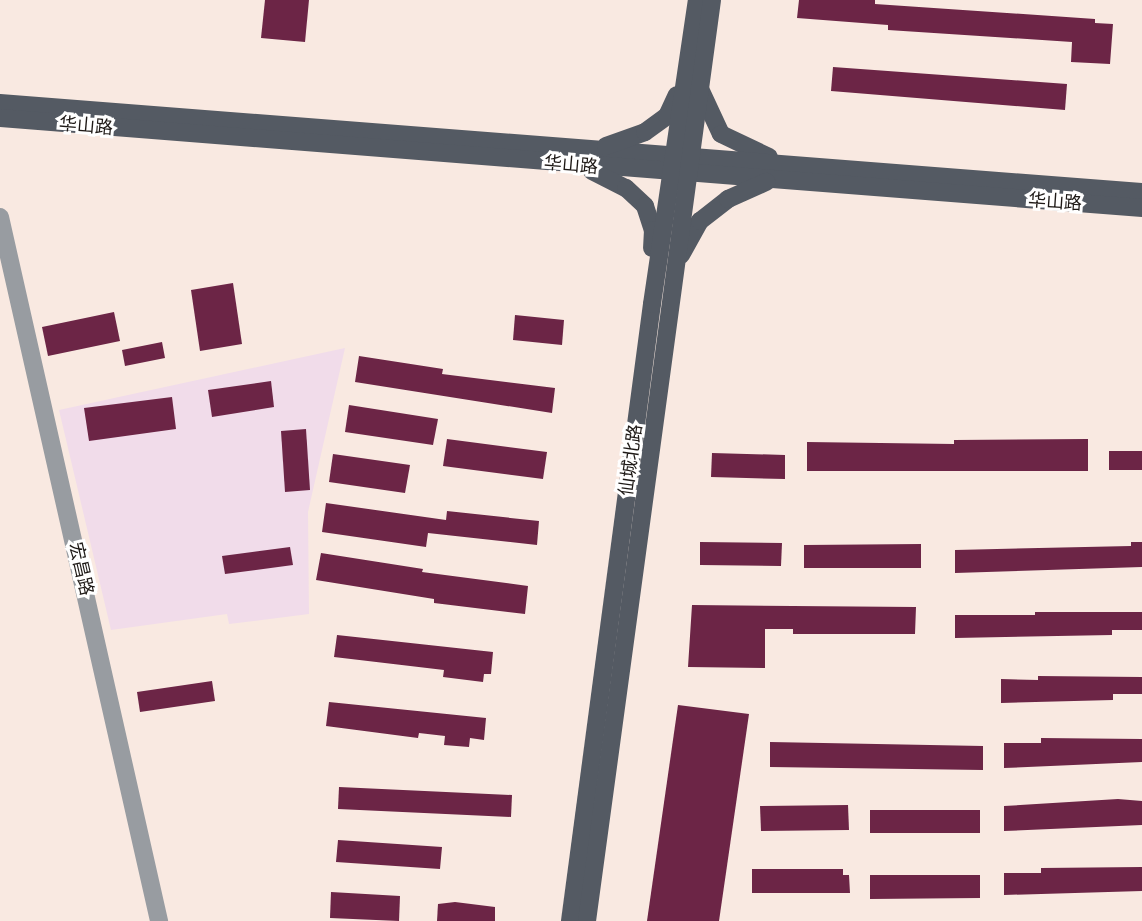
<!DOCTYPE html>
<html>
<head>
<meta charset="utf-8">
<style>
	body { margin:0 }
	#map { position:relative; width:1142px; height:921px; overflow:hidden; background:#f9e9e1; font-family:Figtree,"Noto Sans SC",sans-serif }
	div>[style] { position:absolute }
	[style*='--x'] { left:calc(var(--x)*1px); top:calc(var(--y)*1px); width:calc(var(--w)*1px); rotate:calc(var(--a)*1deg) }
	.commercial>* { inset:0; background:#f1dcea }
	.building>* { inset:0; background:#6c2546 }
	.minor>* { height:18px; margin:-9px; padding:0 9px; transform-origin:9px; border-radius:9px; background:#989ca1 }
	.major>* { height:18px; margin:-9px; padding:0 9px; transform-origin:9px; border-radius:9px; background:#545a63 }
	span { translate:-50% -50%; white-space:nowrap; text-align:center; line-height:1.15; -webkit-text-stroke:6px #fff; paint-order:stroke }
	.street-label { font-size:18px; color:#1e1916 }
</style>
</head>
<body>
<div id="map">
	<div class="commercial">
		<i style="clip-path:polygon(345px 348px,308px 512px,309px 614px,229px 624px,227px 614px,111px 630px,59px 410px)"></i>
	</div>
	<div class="building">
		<i style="clip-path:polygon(265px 0,309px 0,305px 42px,261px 38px)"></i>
		<i style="clip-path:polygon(799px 0,875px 0,875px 4px,1095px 19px,1095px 23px,1113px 24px,1110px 64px,1071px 62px,1072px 42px,888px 30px,888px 25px,797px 18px)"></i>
		<i style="clip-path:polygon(833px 67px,1067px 84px,1065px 110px,831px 91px)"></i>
		<i style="clip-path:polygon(233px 283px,242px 344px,200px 351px,191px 290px)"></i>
		<i style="clip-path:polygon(114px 312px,120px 341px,48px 356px,42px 327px)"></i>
		<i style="clip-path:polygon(515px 315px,564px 320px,562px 345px,513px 340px)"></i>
		<i style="clip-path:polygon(162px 342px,165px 358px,125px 366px,122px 350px)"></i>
		<i style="clip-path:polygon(359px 356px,443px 369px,442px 374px,555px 388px,552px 413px,355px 382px)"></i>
		<i style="clip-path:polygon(271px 381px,274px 407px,212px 417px,208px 390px)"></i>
		<i style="clip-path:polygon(172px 397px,176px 429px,89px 441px,84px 408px)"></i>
		<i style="clip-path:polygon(349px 405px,438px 419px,433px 445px,345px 432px)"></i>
		<i style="clip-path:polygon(306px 429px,310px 490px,285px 492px,281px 431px)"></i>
		<i style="clip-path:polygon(447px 439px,547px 452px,543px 479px,443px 466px)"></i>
		<i style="clip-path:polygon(1088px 439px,1088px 471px,807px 471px,807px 442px,954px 444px,954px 440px)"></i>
		<i style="clip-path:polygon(1109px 451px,1142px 451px,1142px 470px,1109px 470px)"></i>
		<i style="clip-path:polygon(712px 453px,785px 455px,785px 479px,711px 477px)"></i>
		<i style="clip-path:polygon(333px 454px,410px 465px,405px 493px,329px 482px)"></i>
		<i style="clip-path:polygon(326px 503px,446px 520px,447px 511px,539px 521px,537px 545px,428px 533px,426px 547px,322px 532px)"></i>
		<i style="clip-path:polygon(700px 542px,782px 543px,781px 566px,700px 565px)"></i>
		<i style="clip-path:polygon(1131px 542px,1142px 542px,1142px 567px,955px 573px,955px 550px,1131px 546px)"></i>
		<i style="clip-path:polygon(921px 544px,921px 568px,804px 568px,804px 545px)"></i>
		<i style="clip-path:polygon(290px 547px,293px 565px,225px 574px,222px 556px)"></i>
		<i style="clip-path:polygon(321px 553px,423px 569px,422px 572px,528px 586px,525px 614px,434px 603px,434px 599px,316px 580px)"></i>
		<i style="clip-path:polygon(692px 605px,916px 607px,915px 634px,793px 634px,793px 629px,765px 629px,765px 668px,688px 667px)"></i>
		<i style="clip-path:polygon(1035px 612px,1142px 612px,1142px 630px,1112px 630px,1112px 635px,955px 638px,955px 615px,1035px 615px)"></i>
		<i style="clip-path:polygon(337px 635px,493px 652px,491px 674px,484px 674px,483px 682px,443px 677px,444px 670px,334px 657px)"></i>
		<i style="clip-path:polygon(1038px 676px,1142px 677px,1142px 694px,1113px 694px,1113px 700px,1001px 703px,1001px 679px,1038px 680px)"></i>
		<i style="clip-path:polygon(212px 681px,215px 701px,140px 712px,137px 692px)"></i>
		<i style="clip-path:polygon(329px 702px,486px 718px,484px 740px,470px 738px,469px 747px,444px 745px,445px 736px,419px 733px,418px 738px,326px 726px)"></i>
		<i style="clip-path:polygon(678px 705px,749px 714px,719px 921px,647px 921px)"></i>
		<i style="clip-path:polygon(1041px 738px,1142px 739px,1142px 762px,1004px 768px,1004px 743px,1041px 743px)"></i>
		<i style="clip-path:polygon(770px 742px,983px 746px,983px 770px,770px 767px)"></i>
		<i style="clip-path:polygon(339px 787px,512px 795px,511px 817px,338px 809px)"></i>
		<i style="clip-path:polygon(1118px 799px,1142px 801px,1142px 825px,1004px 831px,1004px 806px)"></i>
		<i style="clip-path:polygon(848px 805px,849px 830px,761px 831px,760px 806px)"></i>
		<i style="clip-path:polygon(870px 810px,980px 810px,980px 833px,870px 833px)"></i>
		<i style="clip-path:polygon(338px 840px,442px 847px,440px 869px,336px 862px)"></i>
		<i style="clip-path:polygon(1142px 867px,1142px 891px,1004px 895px,1004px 873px,1041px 873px,1041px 868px)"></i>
		<i style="clip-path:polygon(752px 869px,843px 869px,843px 875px,849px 875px,850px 893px,752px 893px)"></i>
		<i style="clip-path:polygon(870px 875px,980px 875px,980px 898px,870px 899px)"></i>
		<i style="clip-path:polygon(331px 892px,400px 896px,399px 921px,330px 918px)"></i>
		<i style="clip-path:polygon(455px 902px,495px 907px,495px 921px,437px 921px,438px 904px)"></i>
	</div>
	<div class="minor">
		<i style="--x:0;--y:217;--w:722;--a:77.27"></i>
	</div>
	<div class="major">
		<i style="--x:701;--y:91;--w:47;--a:65.1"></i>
		<i style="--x:721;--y:134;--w:53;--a:25.6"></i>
		<i style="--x:0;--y:103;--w:1145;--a:4.46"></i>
		<i style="--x:0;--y:118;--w:1146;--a:4.51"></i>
		<i style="--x:606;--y:146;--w:41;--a:-19.7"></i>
		<i style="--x:645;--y:132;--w:27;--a:-36"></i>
		<i style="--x:667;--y:116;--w:23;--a:-65"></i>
		<i style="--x:592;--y:171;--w:38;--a:27"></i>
		<i style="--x:626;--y:188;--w:26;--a:43"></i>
		<i style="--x:645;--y:206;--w:25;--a:72"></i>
		<i style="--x:653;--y:230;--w:18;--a:93"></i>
		<i style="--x:681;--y:255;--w:39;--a:-61"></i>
		<i style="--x:700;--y:221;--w:36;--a:-38"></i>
		<i style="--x:728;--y:199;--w:42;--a:-24.1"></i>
		<i style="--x:570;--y:921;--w:622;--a:-82.43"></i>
		<i style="--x:652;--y:304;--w:307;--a:-81.6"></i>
		<i style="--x:587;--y:921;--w:929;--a:-82.27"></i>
	</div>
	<div class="street-label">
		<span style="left:86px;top:126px;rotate:5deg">华山路</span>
		<span style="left:571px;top:165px;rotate:5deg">华山路</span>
		<span style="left:1055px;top:202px;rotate:4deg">华山路</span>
		<span style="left:631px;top:460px;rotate:-82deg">仙城北路</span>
		<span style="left:81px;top:569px;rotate:77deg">宏昌路</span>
	</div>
</div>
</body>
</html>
